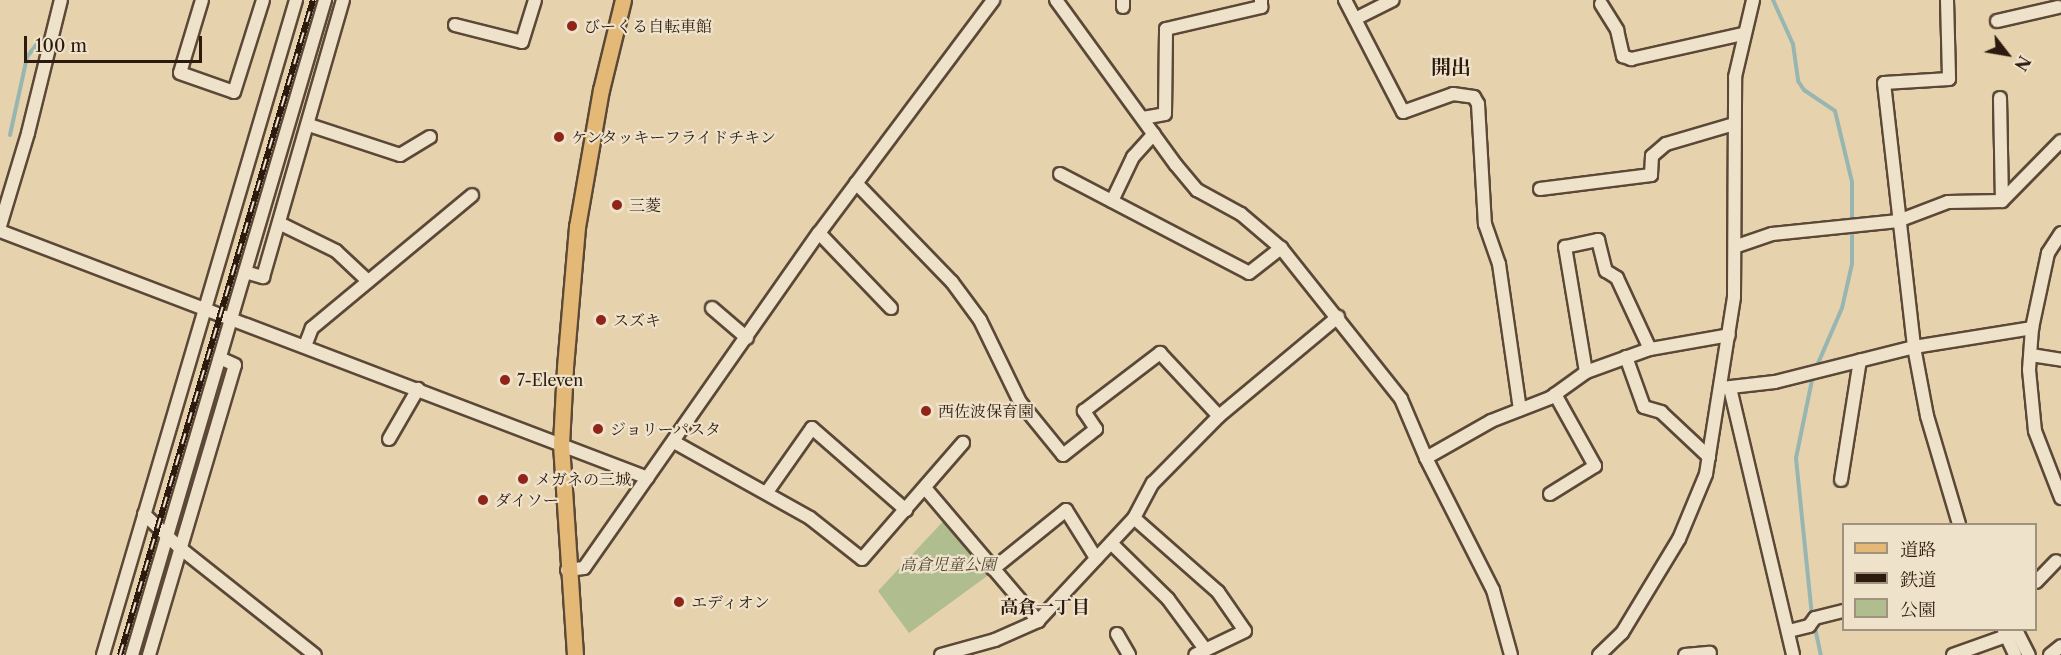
<!DOCTYPE html>
<html>
<head>
<meta charset="utf-8">
<style>
	body { margin:0 }
	#map { position:relative; width:2061px; height:655px; overflow:hidden; background:#e7d2ae; font-family:"Libre Caslon Text","Noto Serif JP",serif }
	div>[style] { position:absolute }
	[style*='--x'] { left:calc(var(--x)*1px); top:calc(var(--y)*1px); width:calc(var(--w)*1px); rotate:calc(var(--a)*1deg) }
	.green>* { inset:0; background:#afbd8f }
	.stream>* { height:4px; margin:-2px; padding:0 2px; transform-origin:2px; border-radius:2px; background:#98b6b1 }
	.roads { filter:drop-shadow(2px 0 #5b4837) drop-shadow(-2px 0 #5b4837) drop-shadow(0 2px #5b4837) drop-shadow(0 -2px #5b4837) }
	.minor>* { height:12px; margin:-6px; padding:0 6px; transform-origin:6px; border-radius:6px; background:#efe2ca }
	.major>* { height:15px; margin:-7.5px; padding:0 7.5px; transform-origin:7.5px; border-radius:7.5px; background:#e4b977 }
	.rail>* { height:6px; margin-top:-3px; transform-origin:0; background:repeating-linear-gradient(90deg,#efe2ca 0 11px,#2c1a0f 0 22px); box-sizing:border-box; border-block:2px solid #2c1a0f }
	.dots>* { width:16px; height:16px; translate:-50% -50%; box-sizing:border-box; border:3px solid #efe2ca; border-radius:50% }
	span { translate:-50% -50%; white-space:nowrap; text-align:center; line-height:1.15; -webkit-text-stroke:4.5px #efe2ca; paint-order:stroke }
	.poi-label { font-size:16px; color:#2c1a0f }
	.left { translate:0 -50%; text-align:left }
	.park-label { font-size:16px; color:#534b35; font-style:italic }
	.neighbourhood-label { font-size:18px; color:#2c1a0f; font-weight:700 }
	.quarter-label { font-size:20px; color:#2c1a0f; font-weight:700 }
	.legend { position:absolute; left:1842px; top:523px; width:195px; height:108px; box-sizing:border-box; background:#efe2ca; border:2px solid #a1927f; margin:0; padding:8px 10px; list-style:none; font-size:18px; color:#2c1a0f }
	.legend li { display:flex; align-items:center; gap:12px; height:30px }
	.legend b { width:30px; border:2px solid #a1927f }
	.north { position:absolute; left:1977px; top:24px; width:60px; height:60px; -webkit-text-stroke:4px #efe2ca; paint-order:stroke; rotate:121deg; font-size:16px; font-weight:700; line-height:24px; text-align:center; color:#2c1a0f }
	.north::after { content:''; display:block; margin:auto; width:21px; height:27px; background:#2c1a0f; clip-path:polygon(50% 0,100% 100%,50% 72%,0 100%) }
	.scale { position:absolute; left:24px; top:36px; width:178px; height:27px; box-sizing:border-box; border:3px solid #2c1a0f; border-top:0; padding-left:8px; font-size:18px; line-height:21px; white-space:nowrap; color:#2c1a0f; -webkit-text-stroke:4px #efe2ca; paint-order:stroke }
</style>
</head>
<body>
<div id="map">
	<div class="green">
		<i style="clip-path:polygon(949px 515px,994px 571px,909px 633px,878px 591px)"></i>
	</div>
	<div class="stream">
		<i style="--x:1773;--y:0;--w:48;--a:65.6"></i>
		<i style="--x:1793;--y:44;--w:37;--a:82"></i>
		<i style="--x:1798;--y:81;--w:11;--a:56"></i>
		<i style="--x:1804;--y:90;--w:37;--a:34"></i>
		<i style="--x:1835;--y:111;--w:73;--a:76.5"></i>
		<i style="--x:1852;--y:182;--w:82;--a:90"></i>
		<i style="--x:1852;--y:264;--w:45;--a:102.8"></i>
		<i style="--x:1842;--y:308;--w:65;--a:113.4"></i>
		<i style="--x:10;--y:135;--w:80;--a:-77.7"></i>
		<i style="--x:27;--y:57;--w:21;--a:-53"></i>
		<i style="--x:1812;--y:616;--w:159;--a:-95.8"></i>
		<i style="--x:1796;--y:458;--w:85;--a:-78.4"></i>
		<i style="--x:1814;--y:623;--w:33;--a:78"></i>
	</div>
	<div class="roads">
		<div class="minor">
			<i style="--x:202;--y:0;--w:76;--a:106.8"></i>
			<i style="--x:180;--y:73;--w:57;--a:19.4"></i>
			<i style="--x:234;--y:92;--w:96;--a:-72.5"></i>
			<i style="--x:1056;--y:0;--w:204;--a:54"></i>
			<i style="--x:1176;--y:165;--w:33;--a:50"></i>
			<i style="--x:1197;--y:190;--w:50;--a:28.6"></i>
			<i style="--x:1241;--y:214;--w:52;--a:40.4"></i>
			<i style="--x:1281;--y:248;--w:193;--a:51.5"></i>
			<i style="--x:1401;--y:399;--w:64;--a:67"></i>
			<i style="--x:1426;--y:458;--w:148;--a:63.1"></i>
			<i style="--x:1493;--y:590;--w:67;--a:74.5"></i>
			<i style="--x:1123;--y:0;--w:7;--a:90"></i>
			<i style="--x:1345;--y:0;--w:126;--a:62.6"></i>
			<i style="--x:1403;--y:112;--w:53;--a:-19.8"></i>
			<i style="--x:1453;--y:94;--w:21;--a:8"></i>
			<i style="--x:1474;--y:97;--w:8;--a:60"></i>
			<i style="--x:1478;--y:104;--w:120;--a:86.7"></i>
			<i style="--x:1485;--y:224;--w:42;--a:70.7"></i>
			<i style="--x:1499;--y:264;--w:147;--a:81.8"></i>
			<i style="--x:1947;--y:0;--w:79;--a:88.5"></i>
			<i style="--x:1949;--y:79;--w:65;--a:176.5"></i>
			<i style="--x:1884;--y:83;--w:266;--a:83.5"></i>
			<i style="--x:1914;--y:347;--w:70;--a:79.3"></i>
			<i style="--x:1927;--y:416;--w:113;--a:73.5"></i>
			<i style="--x:1601;--y:4;--w:31;--a:58"></i>
			<i style="--x:1617;--y:30;--w:27;--a:77"></i>
			<i style="--x:1623;--y:56;--w:9;--a:21"></i>
			<i style="--x:1631;--y:59;--w:115;--a:-12.6"></i>
			<i style="--x:1355;--y:19;--w:42;--a:-26.6"></i>
			<i style="--x:1997;--y:21;--w:63;--a:-12.9"></i>
			<i style="--x:455;--y:25;--w:69;--a:14.2"></i>
			<i style="--x:522;--y:42;--w:44;--a:-72.8"></i>
			<i style="--x:2000;--y:98;--w:103;--a:88.9"></i>
			<i style="--x:1143;--y:118;--w:22;--a:-10"></i>
			<i style="--x:1165;--y:114;--w:85;--a:-89.3"></i>
			<i style="--x:1166;--y:29;--w:98;--a:-13"></i>
			<i style="--x:1261;--y:7;--w:7;--a:-90"></i>
			<i style="--x:309;--y:125;--w:96;--a:18.2"></i>
			<i style="--x:400;--y:155;--w:35;--a:-31"></i>
			<i style="--x:1060;--y:174;--w:213;--a:27.6"></i>
			<i style="--x:1249;--y:273;--w:41;--a:-38"></i>
			<i style="--x:856;--y:183;--w:138;--a:45.9"></i>
			<i style="--x:952;--y:282;--w:47;--a:53.6"></i>
			<i style="--x:980;--y:320;--w:91;--a:64"></i>
			<i style="--x:1020;--y:402;--w:68;--a:50.9"></i>
			<i style="--x:1063;--y:455;--w:42;--a:-38.2"></i>
			<i style="--x:1096;--y:429;--w:22;--a:-124"></i>
			<i style="--x:1084;--y:411;--w:96;--a:-37.3"></i>
			<i style="--x:1160;--y:353;--w:86;--a:46.9"></i>
			<i style="--x:1540;--y:189;--w:112;--a:-7.2"></i>
			<i style="--x:1651;--y:175;--w:19;--a:-87"></i>
			<i style="--x:1652;--y:156;--w:18;--a:-41"></i>
			<i style="--x:1666;--y:144;--w:71;--a:-16.4"></i>
			<i style="--x:1112;--y:201;--w:49;--a:-64.5"></i>
			<i style="--x:1133;--y:157;--w:31;--a:-48"></i>
			<i style="--x:281;--y:224;--w:61;--a:26.1"></i>
			<i style="--x:336;--y:251;--w:44;--a:43.2"></i>
			<i style="--x:0;--y:226;--w:97;--a:-73.2"></i>
			<i style="--x:28;--y:133;--w:137;--a:-76.1"></i>
			<i style="--x:0;--y:231;--w:693;--a:20.87"></i>
			<i style="--x:819;--y:233;--w:104;--a:46.2"></i>
			<i style="--x:2061;--y:233;--w:24;--a:123"></i>
			<i style="--x:2048;--y:253;--w:77;--a:102"></i>
			<i style="--x:2032;--y:328;--w:42;--a:94.1"></i>
			<i style="--x:2029;--y:370;--w:61;--a:84.4"></i>
			<i style="--x:2035;--y:431;--w:72;--a:68.8"></i>
			<i style="--x:1737;--y:246;--w:37;--a:-19"></i>
			<i style="--x:1772;--y:234;--w:127;--a:-5.9"></i>
			<i style="--x:1898;--y:221;--w:53;--a:-20.8"></i>
			<i style="--x:1948;--y:202;--w:54;--a:-1.1"></i>
			<i style="--x:2002;--y:201;--w:84;--a:-45.5"></i>
			<i style="--x:245;--y:272;--w:19;--a:16"></i>
			<i style="--x:263;--y:277;--w:288;--a:-73.9"></i>
			<i style="--x:712;--y:308;--w:46;--a:40.6"></i>
			<i style="--x:305;--y:346;--w:19;--a:-69"></i>
			<i style="--x:312;--y:328;--w:208;--a:-39.7"></i>
			<i style="--x:2031;--y:355;--w:30;--a:9"></i>
			<i style="--x:1626;--y:357;--w:53;--a:70.2"></i>
			<i style="--x:1644;--y:407;--w:18;--a:16"></i>
			<i style="--x:1661;--y:412;--w:66;--a:43.2"></i>
			<i style="--x:1586;--y:372;--w:127;--a:-99.5"></i>
			<i style="--x:1565;--y:247;--w:34;--a:-12"></i>
			<i style="--x:1598;--y:240;--w:32;--a:76"></i>
			<i style="--x:1606;--y:271;--w:13;--a:32"></i>
			<i style="--x:1617;--y:278;--w:78;--a:65.1"></i>
			<i style="--x:1722;--y:388;--w:53;--a:-6.5"></i>
			<i style="--x:1775;--y:382;--w:143;--a:-14.1"></i>
			<i style="--x:1914;--y:347;--w:120;--a:-9.1"></i>
			<i style="--x:1730;--y:388;--w:274;--a:76.7"></i>
			<i style="--x:389;--y:439;--w:58;--a:-59.9"></i>
			<i style="--x:674;--y:442;--w:156;--a:29.2"></i>
			<i style="--x:810;--y:518;--w:66;--a:38.3"></i>
			<i style="--x:862;--y:559;--w:154;--a:-49"></i>
			<i style="--x:1426;--y:458;--w:75;--a:-29.6"></i>
			<i style="--x:1491;--y:421;--w:63;--a:-21.3"></i>
			<i style="--x:1550;--y:398;--w:44;--a:-35.8"></i>
			<i style="--x:1586;--y:372;--w:68;--a:-19.8"></i>
			<i style="--x:1650;--y:349;--w:80;--a:-10"></i>
			<i style="--x:1841;--y:480;--w:121;--a:-81"></i>
			<i style="--x:925;--y:488;--w:175;--a:49.6"></i>
			<i style="--x:767;--y:492;--w:78;--a:-54.9"></i>
			<i style="--x:812;--y:428;--w:125;--a:41.1"></i>
			<i style="--x:1550;--y:494;--w:53;--a:-31.9"></i>
			<i style="--x:1595;--y:466;--w:82;--a:-119.1"></i>
			<i style="--x:144;--y:514;--w:50;--a:43.4"></i>
			<i style="--x:180;--y:548;--w:172;--a:38.4"></i>
			<i style="--x:1134;--y:518;--w:112;--a:41.4"></i>
			<i style="--x:1218;--y:592;--w:47;--a:55.3"></i>
			<i style="--x:1245;--y:631;--w:55;--a:154.4"></i>
			<i style="--x:1111;--y:543;--w:80;--a:44.5"></i>
			<i style="--x:1168;--y:599;--w:62;--a:53.5"></i>
			<i style="--x:993;--y:569;--w:94;--a:-38.9"></i>
			<i style="--x:1066;--y:510;--w:57;--a:58"></i>
			<i style="--x:567;--y:570;--w:17;--a:-7"></i>
			<i style="--x:584;--y:568;--w:409;--a:-55"></i>
			<i style="--x:819;--y:233;--w:291;--a:-53.2"></i>
			<i style="--x:2036;--y:582;--w:29;--a:-46"></i>
			<i style="--x:2016;--y:630;--w:28;--a:63"></i>
			<i style="--x:1789;--y:631;--w:21;--a:-14"></i>
			<i style="--x:1809;--y:626;--w:10;--a:-53"></i>
			<i style="--x:1815;--y:618;--w:30;--a:-14"></i>
			<i style="--x:2004;--y:631;--w:26;--a:65"></i>
			<i style="--x:1117;--y:634;--w:24;--a:60"></i>
			<i style="--x:103;--y:655;--w:683;--a:-73.58"></i>
			<i style="--x:132;--y:655;--w:683;--a:-73.58"></i>
			<i style="--x:149;--y:655;--w:302;--a:-73.5"></i>
			<i style="--x:235;--y:365;--w:17;--a:-155"></i>
			<i style="--x:941;--y:655;--w:56;--a:-15.5"></i>
			<i style="--x:995;--y:640;--w:47;--a:-23.8"></i>
			<i style="--x:1038;--y:621;--w:141;--a:-47"></i>
			<i style="--x:1134;--y:518;--w:40;--a:-62"></i>
			<i style="--x:1153;--y:483;--w:94;--a:-45.4"></i>
			<i style="--x:1219;--y:416;--w:155;--a:-39.8"></i>
			<i style="--x:1599;--y:655;--w:32;--a:-44"></i>
			<i style="--x:1622;--y:633;--w:110;--a:-58.8"></i>
			<i style="--x:1679;--y:539;--w:70;--a:-67.4"></i>
			<i style="--x:1706;--y:474;--w:179;--a:-81"></i>
			<i style="--x:1734;--y:297;--w:220;--a:-89.7"></i>
			<i style="--x:1735;--y:77;--w:79;--a:-76.8"></i>
			<i style="--x:1685;--y:655;--w:25;--a:-5"></i>
			<i style="--x:1953;--y:655;--w:56;--a:-19.7"></i>
			<i style="--x:2050;--y:655;--w:14;--a:-39"></i>
		</div>
		<div class="major">
			<i style="--x:575;--y:655;--w:211;--a:-93.8"></i>
			<i style="--x:561;--y:444;--w:77;--a:-87"></i>
			<i style="--x:565;--y:367;--w:141;--a:-85.1"></i>
			<i style="--x:577;--y:227;--w:139;--a:-80.1"></i>
			<i style="--x:601;--y:90;--w:93;--a:-76.3"></i>
		</div>
	</div>
	<div class="rail">
		<i style="--x:120;--y:655;--w:683;--a:-73.58"></i>
	</div>
	<div class="dots">
		<i style="left:572px;top:26px;background:#8f2418"></i>
		<i style="left:559px;top:137px;background:#8f2418"></i>
		<i style="left:617px;top:205px;background:#8f2418"></i>
		<i style="left:601px;top:320px;background:#8f2418"></i>
		<i style="left:505px;top:380px;background:#8f2418"></i>
		<i style="left:926px;top:411px;background:#8f2418"></i>
		<i style="left:598px;top:429px;background:#8f2418"></i>
		<i style="left:523px;top:479px;background:#8f2418"></i>
		<i style="left:483px;top:500px;background:#8f2418"></i>
		<i style="left:679px;top:602px;background:#8f2418"></i>
	</div>
	<div class="poi-label">
		<span class="left" style="left:584px;top:26px">びーくる自転車館</span>
		<span class="left" style="left:571px;top:137px">ケンタッキーフライドチキン</span>
		<span class="left" style="left:629px;top:205px">三菱</span>
		<span class="left" style="left:613px;top:320px">スズキ</span>
		<span class="left" style="left:517px;top:380px">7-Eleven</span>
		<span class="left" style="left:938px;top:411px">西佐波保育園</span>
		<span class="left" style="left:610px;top:429px">ジョリーパスタ</span>
		<span class="left" style="left:535px;top:479px">メガネの三城</span>
		<span class="left" style="left:495px;top:500px">ダイソー</span>
		<span class="left" style="left:691px;top:602px">エディオン</span>
	</div>
	<div class="park-label">
		<span style="left:948px;top:564px">高倉児童公園</span>
	</div>
	<div class="neighbourhood-label">
		<span style="left:1045px;top:607px">高倉一丁目</span>
	</div>
	<div class="quarter-label">
		<span style="left:1451px;top:67px">開出</span>
	</div>
	<ul class="legend">
	<li><b style="height:8px;background:#e4b977"></b>道路</li>
	<li><b style="height:8px;background:#2c1a0f"></b>鉄道</li>
	<li><b style="height:16px;background:#afbd8f"></b>公園</li>
	</ul>
	<div class="north">N</div>
	<div class="scale">100 m</div>
</div>
</body>
</html>
